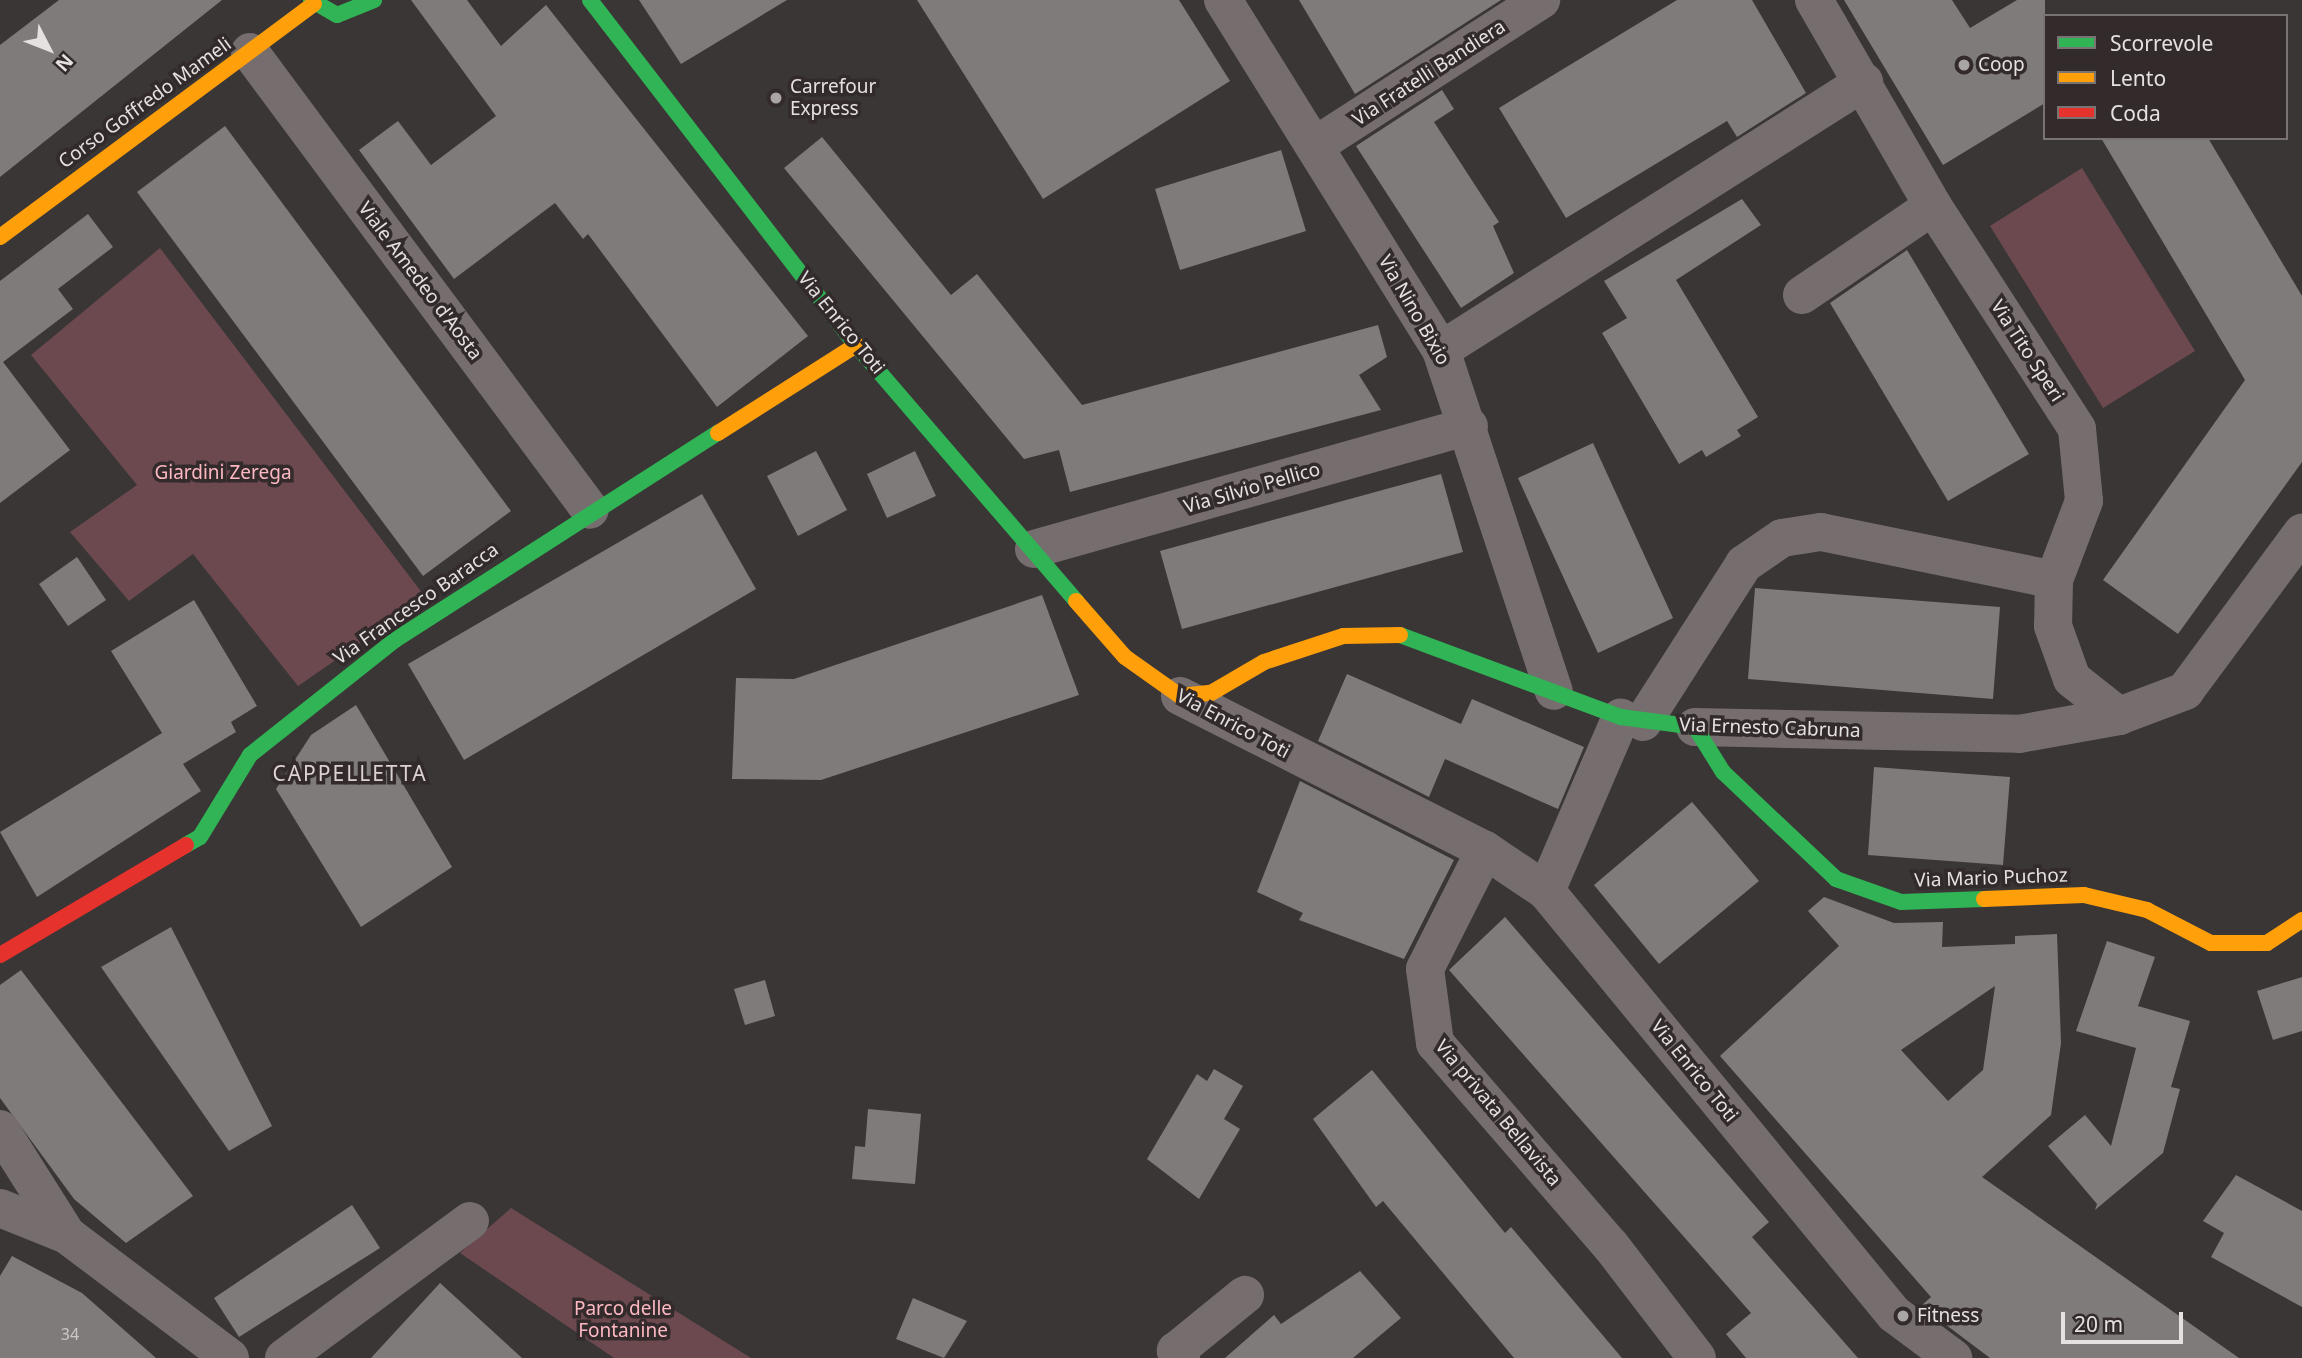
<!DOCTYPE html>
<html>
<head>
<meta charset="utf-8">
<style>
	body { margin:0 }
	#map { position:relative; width:2302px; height:1358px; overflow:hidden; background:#3a3636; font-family:"Noto Sans",sans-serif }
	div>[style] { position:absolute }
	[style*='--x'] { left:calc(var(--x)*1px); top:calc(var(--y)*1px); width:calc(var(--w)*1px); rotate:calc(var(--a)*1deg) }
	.green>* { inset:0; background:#6c494f }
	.building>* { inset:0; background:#7f7b7b }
	.street>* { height:38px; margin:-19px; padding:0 19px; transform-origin:19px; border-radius:19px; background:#766d6f }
	.fast>* { height:16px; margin:-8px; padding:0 8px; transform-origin:8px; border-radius:8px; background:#30b455 }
	.slow>* { height:16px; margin:-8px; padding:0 8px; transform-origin:8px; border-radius:8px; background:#ff9f0a }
	.jam>* { height:16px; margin:-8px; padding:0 8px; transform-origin:8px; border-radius:8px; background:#e5322d }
	.dots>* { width:19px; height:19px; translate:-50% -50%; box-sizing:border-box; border:4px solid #322a2b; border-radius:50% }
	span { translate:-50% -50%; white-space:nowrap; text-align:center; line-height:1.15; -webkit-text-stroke:7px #322a2b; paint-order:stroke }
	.number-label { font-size:16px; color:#ccc8c8 }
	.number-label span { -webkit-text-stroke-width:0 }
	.poi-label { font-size:19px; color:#e6e1e1 }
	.left { translate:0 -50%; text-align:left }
	.street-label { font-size:19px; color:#e6e1e1 }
	.park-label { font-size:19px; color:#fdb8c2 }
	.neighbourhood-label { font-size:21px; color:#ddd2d3; letter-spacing:2px }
	.legend { position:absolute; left:2043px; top:14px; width:245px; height:126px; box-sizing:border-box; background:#322a2b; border:2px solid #7a7374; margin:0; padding:9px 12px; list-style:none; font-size:21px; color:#e6e1e1 }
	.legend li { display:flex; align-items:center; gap:14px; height:35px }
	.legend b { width:35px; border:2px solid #7a7374 }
	.north { position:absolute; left:14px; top:14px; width:70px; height:70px; -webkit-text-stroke:5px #322a2b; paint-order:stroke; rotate:132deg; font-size:19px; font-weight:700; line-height:28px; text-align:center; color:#e6e1e1 }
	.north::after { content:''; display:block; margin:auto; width:24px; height:32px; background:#e6e1e1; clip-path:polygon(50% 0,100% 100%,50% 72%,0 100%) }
	.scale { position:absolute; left:2061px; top:1312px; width:122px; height:32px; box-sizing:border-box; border:4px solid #e6e1e1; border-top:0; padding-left:9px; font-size:21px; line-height:24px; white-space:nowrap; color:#e6e1e1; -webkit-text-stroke:5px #322a2b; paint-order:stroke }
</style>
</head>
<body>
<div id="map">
	<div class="green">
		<i style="clip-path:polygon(2082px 168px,2195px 351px,2103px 408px,1990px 226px)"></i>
		<i style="clip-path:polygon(160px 248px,426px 598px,298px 686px,193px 554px,129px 601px,70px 532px,137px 485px,31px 355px)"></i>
		<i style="clip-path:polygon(511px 1208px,751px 1358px,614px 1358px,460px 1253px)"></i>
	</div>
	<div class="building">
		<i style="clip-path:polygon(59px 0,222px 0,0 177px,0 45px)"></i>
		<i style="clip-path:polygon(411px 0,467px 0,501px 46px,546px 5px,808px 336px,717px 407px,588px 234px,583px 239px,555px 203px,454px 279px,359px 150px,398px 121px,431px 165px,496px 116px)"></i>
		<i style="clip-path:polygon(639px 0,787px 0,681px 64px)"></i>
		<i style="clip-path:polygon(917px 0,1179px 0,1230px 81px,1043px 199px)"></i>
		<i style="clip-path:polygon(1299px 0,1501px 0,1355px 94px)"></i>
		<i style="clip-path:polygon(1677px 0,1752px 0,1806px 93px,1737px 137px,1727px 121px,1566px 218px,1499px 108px)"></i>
		<i style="clip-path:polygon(1844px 0,1952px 0,1970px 28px,2017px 0,2045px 0,2045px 103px,1943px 165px)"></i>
		<i style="clip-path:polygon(1442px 90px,1454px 109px,1434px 122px,1499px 222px,1493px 226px,1514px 273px,1461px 308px,1356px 146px)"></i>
		<i style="clip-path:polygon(225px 126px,511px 511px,423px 576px,137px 192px)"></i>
		<i style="clip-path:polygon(822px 137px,951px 295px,977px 274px,1082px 405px,1378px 325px,1387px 357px,1359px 375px,1381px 410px,1070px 492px,1059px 450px,1024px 459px,784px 168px)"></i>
		<i style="clip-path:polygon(2101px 138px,2208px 138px,2302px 296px,2302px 462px,2178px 634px,2103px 580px,2245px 380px)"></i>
		<i style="clip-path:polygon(1281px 150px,1306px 231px,1180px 270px,1155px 189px)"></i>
		<i style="clip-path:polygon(1742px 199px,1761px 225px,1676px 280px,1758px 417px,1737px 430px,1741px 436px,1706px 457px,1702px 450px,1679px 464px,1602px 333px,1627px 318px,1604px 281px)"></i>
		<i style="clip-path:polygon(88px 214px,113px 247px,58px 289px,73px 309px,3px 362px,70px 450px,0 503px,0 281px)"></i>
		<i style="clip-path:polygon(1907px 250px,2029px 454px,1948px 501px,1830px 303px)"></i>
		<i style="clip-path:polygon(1593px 443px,1673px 618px,1598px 653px,1518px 478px)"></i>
		<i style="clip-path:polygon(816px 451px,847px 510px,798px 536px,767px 476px)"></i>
		<i style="clip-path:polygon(915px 451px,936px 496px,887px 518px,867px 474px)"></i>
		<i style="clip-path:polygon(1441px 474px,1463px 552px,1182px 629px,1160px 551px)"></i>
		<i style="clip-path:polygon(702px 494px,756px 589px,464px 760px,408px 664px)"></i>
		<i style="clip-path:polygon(77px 557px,106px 600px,68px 626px,39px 584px)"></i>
		<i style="clip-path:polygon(1755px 588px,2000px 607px,1993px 699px,1748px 679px)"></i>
		<i style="clip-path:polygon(1042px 595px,1079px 695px,821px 780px,732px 779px,736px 678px,794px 679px)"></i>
		<i style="clip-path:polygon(194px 600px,257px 706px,231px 722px,236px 732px,183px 764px,201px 791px,37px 897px,0 832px,162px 733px,111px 651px)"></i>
		<i style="clip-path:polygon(1347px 674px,1461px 724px,1472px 699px,1584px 747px,1558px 809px,1445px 759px,1429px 797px,1318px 741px)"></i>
		<i style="clip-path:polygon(356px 705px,452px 867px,361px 927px,276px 789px,311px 735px)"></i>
		<i style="clip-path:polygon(1874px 767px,2010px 777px,2003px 865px,1868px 855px)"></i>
		<i style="clip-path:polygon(1300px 781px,1454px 860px,1404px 959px,1299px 920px,1303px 913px,1257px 892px)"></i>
		<i style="clip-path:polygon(1692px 802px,1759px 881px,1659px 964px,1594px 885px)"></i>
		<i style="clip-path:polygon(evenodd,1824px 897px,1894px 923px,1943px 922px,1942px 947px,2015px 944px,2015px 936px,2057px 934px,2061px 1043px,2051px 1115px,1982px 1177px,2239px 1358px,1990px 1358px,1921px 1306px,1931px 1297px,1720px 1056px,1839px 946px,1808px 911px,1824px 897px,1995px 986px,1983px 1070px,1948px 1101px,1901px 1050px,1995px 986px)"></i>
		<i style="clip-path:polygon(1505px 917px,1769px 1222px,1752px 1237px,1858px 1358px,1746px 1358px,1726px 1334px,1751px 1313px,1449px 970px)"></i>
		<i style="clip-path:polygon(171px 927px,272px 1126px,229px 1151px,101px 967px)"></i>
		<i style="clip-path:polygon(2107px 941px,2155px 957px,2138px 1006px,2190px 1021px,2171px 1087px,2180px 1089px,2163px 1153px,2095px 1210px,2097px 1204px,2048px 1146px,2085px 1115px,2111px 1146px,2136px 1048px,2076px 1031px)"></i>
		<i style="clip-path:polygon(21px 970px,193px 1196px,126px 1243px,74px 1199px,0 1098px,0 985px)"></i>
		<i style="clip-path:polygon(2302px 977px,2302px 1031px,2273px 1040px,2257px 991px)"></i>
		<i style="clip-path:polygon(765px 980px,775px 1016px,745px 1025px,734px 989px)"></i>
		<i style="clip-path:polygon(1214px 1069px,1243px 1086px,1224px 1119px,1240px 1129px,1199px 1199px,1147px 1159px,1197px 1074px,1207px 1081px)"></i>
		<i style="clip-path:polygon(1372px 1070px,1505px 1233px,1511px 1227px,1622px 1358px,1514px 1358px,1383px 1201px,1376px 1207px,1313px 1119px)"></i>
		<i style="clip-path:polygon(868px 1109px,921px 1114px,915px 1184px,852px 1179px,855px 1146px,865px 1147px)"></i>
		<i style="clip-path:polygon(2236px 1175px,2302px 1211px,2302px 1307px,2211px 1257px,2224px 1233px,2203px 1221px)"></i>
		<i style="clip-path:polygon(352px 1205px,380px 1248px,239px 1337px,214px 1298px)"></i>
		<i style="clip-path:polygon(12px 1256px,82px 1293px,156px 1358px,0 1358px,0 1276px)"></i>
		<i style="clip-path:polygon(1360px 1271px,1401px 1318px,1353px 1358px,1225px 1358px,1274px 1315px,1281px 1324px)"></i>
		<i style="clip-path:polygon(440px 1283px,522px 1358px,371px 1358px)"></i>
		<i style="clip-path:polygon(913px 1298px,967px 1321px,944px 1358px,896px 1339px)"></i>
	</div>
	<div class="street">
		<i style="--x:1223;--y:0;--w:412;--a:58.1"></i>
		<i style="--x:1441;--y:350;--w:359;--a:71.7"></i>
		<i style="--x:1814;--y:0;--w:238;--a:60"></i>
		<i style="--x:1933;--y:206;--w:265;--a:57.1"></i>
		<i style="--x:2077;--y:429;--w:72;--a:84.4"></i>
		<i style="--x:2084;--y:501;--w:85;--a:110.8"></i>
		<i style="--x:2054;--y:580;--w:46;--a:91.2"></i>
		<i style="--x:2053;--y:626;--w:56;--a:70.3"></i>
		<i style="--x:2072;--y:679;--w:60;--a:38.2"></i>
		<i style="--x:250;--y:52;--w:570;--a:53.41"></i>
		<i style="--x:1316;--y:145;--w:268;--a:-32.8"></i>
		<i style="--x:1802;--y:295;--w:158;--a:-34.2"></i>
		<i style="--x:1441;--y:350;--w:501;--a:-32.36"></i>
		<i style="--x:1034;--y:549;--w:452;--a:-15.8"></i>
		<i style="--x:1180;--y:696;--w:342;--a:26.8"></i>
		<i style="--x:1485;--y:850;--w:73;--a:33.9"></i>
		<i style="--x:1546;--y:891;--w:548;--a:50.56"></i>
		<i style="--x:1894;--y:1314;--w:74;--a:36.7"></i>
		<i style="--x:1643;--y:722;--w:188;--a:-57.4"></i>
		<i style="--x:1744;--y:564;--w:46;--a:-34.4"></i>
		<i style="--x:1782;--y:538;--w:39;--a:-9"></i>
		<i style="--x:1821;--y:532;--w:238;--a:11.6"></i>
		<i style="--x:1695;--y:727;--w:324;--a:1.2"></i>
		<i style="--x:2019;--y:734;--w:102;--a:-10.2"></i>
		<i style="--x:2119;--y:716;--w:71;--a:-20.7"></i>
		<i style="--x:2185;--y:691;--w:197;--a:-53.5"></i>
		<i style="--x:1485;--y:850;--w:133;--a:116.8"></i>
		<i style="--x:1425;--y:969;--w:75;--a:82.3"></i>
		<i style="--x:1435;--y:1043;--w:269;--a:49.1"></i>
		<i style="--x:1611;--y:1246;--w:141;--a:52.5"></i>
		<i style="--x:1546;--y:891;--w:189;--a:-66.7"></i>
		<i style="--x:0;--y:1129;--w:125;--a:57.7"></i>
		<i style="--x:0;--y:1208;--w:72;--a:21.9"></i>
		<i style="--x:67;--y:1235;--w:204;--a:37"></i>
		<i style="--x:284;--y:1358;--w:231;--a:-36.4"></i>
		<i style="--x:1181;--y:1358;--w:9;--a:-126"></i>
		<i style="--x:1176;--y:1351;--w:89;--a:-39.1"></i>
	</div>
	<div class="fast">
		<i style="--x:311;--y:0;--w:30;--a:30"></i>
		<i style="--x:337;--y:15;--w:40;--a:-22"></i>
		<i style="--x:590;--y:0;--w:436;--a:52.4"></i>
		<i style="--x:856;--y:345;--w:338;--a:49.3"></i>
		<i style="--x:1400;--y:635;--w:236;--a:20.4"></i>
		<i style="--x:1621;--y:717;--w:75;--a:7.7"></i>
		<i style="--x:1695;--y:727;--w:53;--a:58.1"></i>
		<i style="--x:1723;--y:772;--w:156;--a:43.4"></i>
		<i style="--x:1836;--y:879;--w:69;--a:19.5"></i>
		<i style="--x:1901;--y:902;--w:83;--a:-2.1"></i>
		<i style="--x:186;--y:845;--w:16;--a:-30"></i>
		<i style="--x:200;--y:837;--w:96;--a:-58.6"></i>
		<i style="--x:250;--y:755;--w:185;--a:-38.4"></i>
		<i style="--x:395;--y:640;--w:384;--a:-32.7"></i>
	</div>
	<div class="slow">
		<i style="--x:0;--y:237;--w:391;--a:-36.6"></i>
		<i style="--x:718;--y:433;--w:164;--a:-32.5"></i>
		<i style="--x:1076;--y:601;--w:74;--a:48.8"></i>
		<i style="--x:1125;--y:657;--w:67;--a:35.3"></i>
		<i style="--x:1180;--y:696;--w:31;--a:-6"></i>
		<i style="--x:1211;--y:693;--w:61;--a:-30.3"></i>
		<i style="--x:1264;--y:662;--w:83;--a:-18.2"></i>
		<i style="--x:1343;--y:636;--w:57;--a:-1"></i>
		<i style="--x:1984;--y:899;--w:100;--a:-2.3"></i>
		<i style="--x:2084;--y:895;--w:65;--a:13.4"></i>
		<i style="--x:2147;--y:910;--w:72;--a:27.3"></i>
		<i style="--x:2211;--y:943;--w:56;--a:0"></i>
		<i style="--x:2267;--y:943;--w:42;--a:-33.3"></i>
	</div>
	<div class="jam">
		<i style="--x:0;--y:955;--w:216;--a:-30.6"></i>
	</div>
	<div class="dots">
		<i style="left:1964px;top:65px;background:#aaa5a5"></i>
		<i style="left:776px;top:98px;background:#aaa5a5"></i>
		<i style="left:1903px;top:1316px;background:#aaa5a5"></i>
	</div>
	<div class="number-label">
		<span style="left:70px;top:1334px">34</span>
	</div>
	<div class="poi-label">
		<span class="left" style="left:1978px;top:65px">Coop</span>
		<span class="left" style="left:790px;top:98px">Carrefour<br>Express</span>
		<span class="left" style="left:1917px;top:1316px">Fitness</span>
	</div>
	<div class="street-label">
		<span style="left:1429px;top:73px;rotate:-33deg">Via Fratelli Bandiera</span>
		<span style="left:145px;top:103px;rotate:-36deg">Corso Goffredo Mameli</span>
		<span style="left:420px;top:281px;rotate:53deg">Viale Amedeo d'Aosta</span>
		<span style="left:1414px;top:310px;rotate:60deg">Via Nino Bixio</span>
		<span style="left:841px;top:323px;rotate:51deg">Via Enrico Toti</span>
		<span style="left:2027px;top:351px;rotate:57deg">Via Tito Speri</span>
		<span style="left:1252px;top:488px;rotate:-16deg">Via Silvio Pellico</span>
		<span style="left:416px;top:604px;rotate:-35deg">Via Francesco Baracca</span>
		<span style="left:1233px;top:724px;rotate:28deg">Via Enrico Toti</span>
		<span style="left:1770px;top:728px;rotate:2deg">Via Ernesto Cabruna</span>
		<span style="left:1991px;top:878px;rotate:-2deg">Via Mario Puchoz</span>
		<span style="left:1694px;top:1071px;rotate:51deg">Via Enrico Toti</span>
		<span style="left:1498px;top:1113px;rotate:50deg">Via privata Bellavista</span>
	</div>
	<div class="park-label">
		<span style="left:223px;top:473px">Giardini Zerega</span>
		<span style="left:623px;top:1320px">Parco delle<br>Fontanine</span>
	</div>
	<div class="neighbourhood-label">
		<span style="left:350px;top:773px">CAPPELLETTA</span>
	</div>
	<ul class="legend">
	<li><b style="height:9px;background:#30b455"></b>Scorrevole</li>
	<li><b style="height:9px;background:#ff9f0a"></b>Lento</li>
	<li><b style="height:9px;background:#e5322d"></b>Coda</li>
	</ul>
	<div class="north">N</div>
	<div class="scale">20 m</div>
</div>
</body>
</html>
